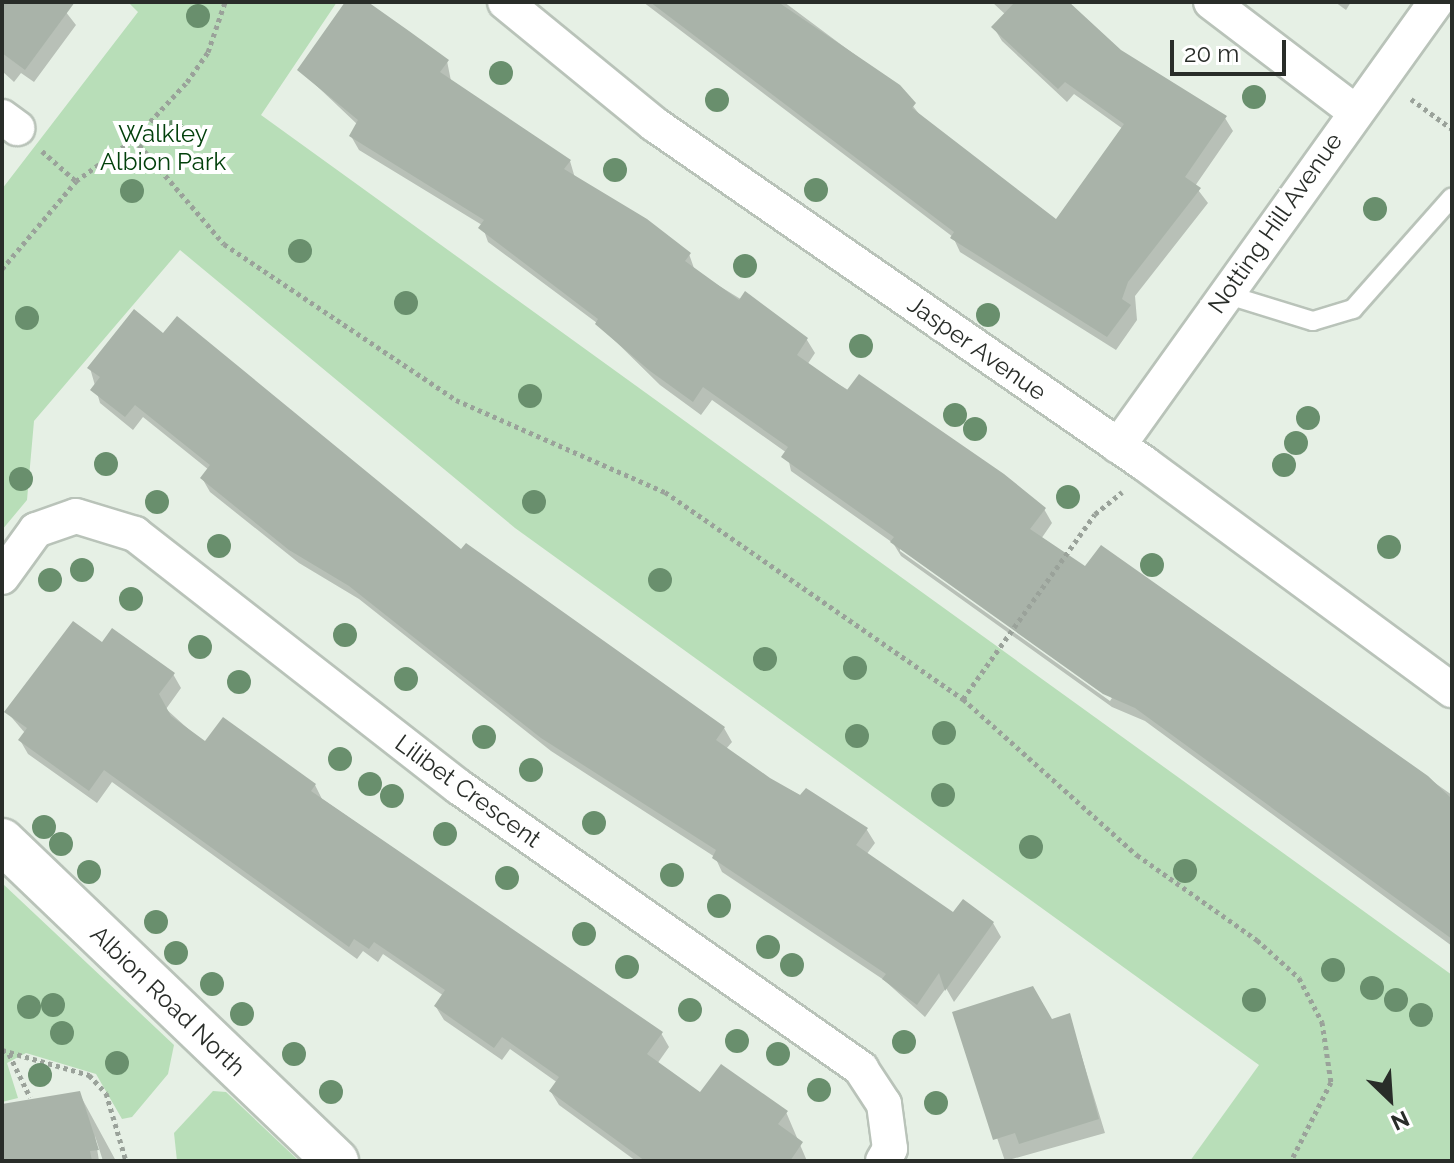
<!DOCTYPE html>
<html>
<head>
<meta charset="utf-8">
<style>
	body { margin:0 }
	#map { position:relative; width:1454px; height:1163px; overflow:hidden; background:#e6f0e5; font-family:Raleway,sans-serif }
	div>[style] { position:absolute }
	[style*='--x'] { left:calc(var(--x)*1px); top:calc(var(--y)*1px); width:calc(var(--w)*1px); rotate:calc(var(--a)*1deg) }
	.green>* { inset:0; background:#b8deb8 }
	.shadow>* { inset:0; background:#0003 }
	.building>* { inset:0; background:#a9b3a9 }
	.path>* { height:5px; margin-top:-2.5px; transform-origin:0; background:repeating-linear-gradient(90deg,#9aa29a 0 4px,transparent 0 8px) }
	.roads { filter:drop-shadow(2px 0 #b9c3b9) drop-shadow(-2px 0 #b9c3b9) drop-shadow(0 2px #b9c3b9) drop-shadow(0 -2px #b9c3b9) }
	.service>* { height:18px; margin:-9px; padding:0 9px; transform-origin:9px; border-radius:9px; background:#fff }
	.minor>* { height:34px; margin:-17px; padding:0 17px; transform-origin:17px; border-radius:17px; background:#fff }
	.tertiary>* { height:44px; margin:-22px; padding:0 22px; transform-origin:22px; border-radius:22px; background:#fff }
	.trees>* { width:24px; height:24px; margin:-12px; border-radius:50%; background:#698f6d }
	span { translate:-50% -50%; white-space:nowrap; text-align:center; line-height:1.15; -webkit-text-stroke:8px #fff; paint-order:stroke }
	.park-label { font-size:24px; color:#02400b }
	.street-label { font-size:24px; color:#292d29 }
	.frame { position:absolute; inset:0; border:4px solid #292d29; pointer-events:none }
	.north { position:absolute; left:1350px; top:1059px; width:80px; height:80px; -webkit-text-stroke:6px #fff; paint-order:stroke; rotate:155deg; font-size:22px; font-weight:700; line-height:32px; text-align:center; color:#292d29 }
	.north::after { content:''; display:block; margin:auto; width:28px; height:36px; background:#292d29; clip-path:polygon(50% 0,100% 100%,50% 72%,0 100%) }
	.scale { position:absolute; left:1170px; top:40px; width:116px; height:36px; box-sizing:border-box; border:4px solid #292d29; border-top:0; padding-left:10px; font-size:24px; line-height:28px; white-space:nowrap; color:#292d29; -webkit-text-stroke:6px #fff; paint-order:stroke }
</style>
</head>
<body>
<div id="map">
	<div class="green">
		<i style="clip-path:polygon(128px 2px,337px 2px,261px 115px,1452px 975px,1452px 1161px,1190px 1161px,1259px 1065px,515px 528px,180px 250px,34px 421px,27px 500px,2px 530px,2px 189px,138px 12px)"></i>
		<i style="clip-path:polygon(2px 883px,174px 1045px,168px 1074px,132px 1117px,122px 1119px,96px 1074px,26px 1053px,7px 1063px,18px 1098px,2px 1102px)"></i>
		<i style="clip-path:polygon(213px 1091px,226px 1092px,299px 1161px,177px 1161px,174px 1133px)"></i>
	</div>
	<div class="shadow">
		<i style="clip-path:polygon(2px 2px,58px 2px,76px 25px,34px 82px,21px 73px,14px 82px,2px 71px)"></i>
		<i style="clip-path:polygon(evenodd,348px 2px,447px 61px,451px 81px,570px 161px,575px 178px,689px 254px,695px 271px,807px 340px,815px 353px,807px 365px,1044px 509px,1052px 523px,1041px 539px,1086px 569px,1101px 547px,1452px 795px,1452px 946px,1145px 721px,1112px 707px,901px 556px,893px 543px,791px 471px,787px 453px,712px 400px,701px 415px,660px 385px,597px 323px,488px 242px,482px 225px,359px 150px,351px 136px,358px 125px,300px 70px,348px 2px,900px 546px,1112px 698px,1110px 701px,900px 551px,900px 546px)"></i>
		<i style="clip-path:polygon(643px 2px,784px 2px,898px 87px,923px 119px,1056px 222px,1123px 129px,1074px 94px,1067px 102px,1002px 41px,994px 28px,1006px 15px,992px 2px,1065px 2px,1120px 52px,1225px 118px,1233px 131px,1195px 186px,1208px 203px,1135px 296px,1137px 320px,1116px 350px,960px 252px,953px 237px)"></i>
		<i style="clip-path:polygon(1335px 2px,1351px 2px,1346px 10px)"></i>
		<i style="clip-path:polygon(90px 368px,461px 552px,724px 728px,732px 742px,726px 749px,769px 779px,867px 830px,875px 843px,866px 855px,953px 915px,993px 923px,1001px 937px,954px 1002px,946px 988px,925px 1017px,884px 980px,722px 872px,715px 857px,551px 751px,359px 599px,299px 563px,210px 492px,202px 478px,209px 470px,143px 417px,133px 430px,100px 403px)"></i>
		<i style="clip-path:polygon(102px 644px,173px 674px,181px 688px,166px 709px,205px 744px,315px 785px,322px 799px,661px 1033px,669px 1047px,657px 1064px,701px 1095px,786px 1112px,807px 1161px,636px 1161px,559px 1105px,551px 1092px,558px 1083px,510px 1049px,502px 1060px,444px 1020px,436px 1007px,444px 996px,383px 954px,378px 962px,363px 951px,357px 959px,112px 782px,97px 803px,28px 754px,20px 740px,25px 733px,7px 712px)"></i>
		<i style="clip-path:polygon(954px 1013px,1051px 1021px,1069px 1015px,1105px 1133px,1005px 1161px)"></i>
		<i style="clip-path:polygon(79px 1093px,116px 1161px,103px 1161px,95px 1136px,99px 1161px,2px 1161px,2px 1106px)"></i>
	</div>
	<div class="building">
		<i style="clip-path:polygon(2px 2px,75px 2px,25px 70px,2px 53px)"></i>
		<i style="clip-path:polygon(345px 2px,368px 2px,409px 31px,449px 60px,440px 72px,571px 160px,564px 169px,647px 219px,691px 253px,685px 261px,739px 300px,745px 291px,808px 338px,797px 355px,847px 390px,859px 374px,1004px 474px,1046px 508px,1030px 529px,1085px 566px,1101px 545px,1428px 776px,1452px 799px,1452px 939px,1135px 708px,1103px 694px,890px 542px,894px 537px,781px 457px,788px 447px,703px 387px,693px 402px,650px 371px,595px 324px,598px 319px,478px 228px,484px 220px,349px 136px,358px 120px,297px 70px)"></i>
		<i style="clip-path:polygon(650px 2px,778px 2px,900px 85px,916px 103px,912px 108px,1056px 219px,1124px 124px,1065px 82px,1058px 89px,991px 27px,1015px 2px,1069px 2px,1121px 50px,1227px 116px,1185px 177px,1201px 188px,1128px 282px,1122px 299px,1131px 305px,1107px 337px,950px 238px,954px 232px)"></i>
		<i style="clip-path:polygon(134px 309px,163px 333px,177px 316px,461px 549px,466px 543px,725px 727px,716px 740px,770px 778px,800px 795px,806px 788px,868px 828px,856px 845px,953px 912px,963px 899px,994px 922px,945px 991px,939px 973px,917px 1005px,882px 979px,886px 974px,712px 858px,716px 850px,541px 738px,349px 586px,289px 550px,200px 478px,210px 465px,135px 405px,125px 417px,90px 390px,100px 377px,87px 368px)"></i>
		<i style="clip-path:polygon(73px 621px,102px 642px,112px 628px,175px 673px,159px 694px,171px 716px,205px 741px,223px 717px,316px 784px,311px 791px,663px 1032px,647px 1054px,700px 1092px,721px 1064px,788px 1111px,778px 1124px,803px 1142px,790px 1161px,645px 1161px,549px 1091px,559px 1077px,502px 1037px,494px 1048px,434px 1006px,445px 990px,374px 942px,369px 949px,354px 939px,349px 947px,104px 770px,89px 791px,18px 740px,27px 728px,4px 712px)"></i>
		<i style="clip-path:polygon(1033px 986px,1052px 1019px,1070px 1013px,1099px 1119px,1019px 1144px,1015px 1133px,993px 1140px,952px 1012px)"></i>
		<i style="clip-path:polygon(80px 1091px,99px 1150px,90px 1151px,92px 1161px,2px 1161px,2px 1104px)"></i>
	</div>
	<div class="path">
		<i style="--x:1411;--y:99;--w:51;--a:36.2"></i>
		<i style="--x:134;--y:139;--w:138;--a:49.4"></i>
		<i style="--x:224;--y:244;--w:280;--a:33.9"></i>
		<i style="--x:456;--y:400;--w:228;--a:23.8"></i>
		<i style="--x:665;--y:492;--w:363;--a:34.8"></i>
		<i style="--x:963;--y:699;--w:234;--a:41.9"></i>
		<i style="--x:1137;--y:855;--w:147;--a:35.3"></i>
		<i style="--x:1257;--y:940;--w:57;--a:42.1"></i>
		<i style="--x:1299;--y:978;--w:50;--a:62.4"></i>
		<i style="--x:1322;--y:1022;--w:61;--a:81.5"></i>
		<i style="--x:1331;--y:1082;--w:89;--a:116.9"></i>
		<i style="--x:42;--y:151;--w:45;--a:41.4"></i>
		<i style="--x:2;--y:269;--w:115;--a:-49.9"></i>
		<i style="--x:76;--y:181;--w:72;--a:-35.9"></i>
		<i style="--x:134;--y:139;--w:78;--a:-47.1"></i>
		<i style="--x:187;--y:82;--w:37;--a:-55"></i>
		<i style="--x:208;--y:52;--w:53;--a:-71.2"></i>
		<i style="--x:963;--y:699;--w:227;--a:-54.5"></i>
		<i style="--x:1095;--y:514;--w:35;--a:-39"></i>
		<i style="--x:2;--y:1050;--w:91;--a:16"></i>
		<i style="--x:89;--y:1075;--w:25;--a:47"></i>
		<i style="--x:106;--y:1093;--w:71;--a:73.6"></i>
		<i style="--x:9;--y:1054;--w:48;--a:64"></i>
	</div>
	<div class="roads">
		<div class="service">
			<i style="--x:1225;--y:294;--w:92;--a:17.1"></i>
			<i style="--x:1313;--y:321;--w:42;--a:-16.7"></i>
			<i style="--x:1353;--y:309;--w:149;--a:-48.5"></i>
		</div>
		<div class="minor">
			<i style="--x:505;--y:2;--w:193;--a:39.3"></i>
			<i style="--x:654;--y:124;--w:597;--a:34.7"></i>
			<i style="--x:1145;--y:464;--w:381;--a:36.4"></i>
			<i style="--x:1211;--y:2;--w:180;--a:37.3"></i>
			<i style="--x:2;--y:117;--w:19;--a:36"></i>
			<i style="--x:1118;--y:446;--w:546;--a:-54.39"></i>
			<i style="--x:2;--y:577;--w:58;--a:-54.1"></i>
			<i style="--x:36;--y:530;--w:42;--a:-19.3"></i>
			<i style="--x:76;--y:516;--w:62;--a:17"></i>
			<i style="--x:135;--y:534;--w:411;--a:38"></i>
			<i style="--x:459;--y:787;--w:491;--a:35"></i>
			<i style="--x:861;--y:1069;--w:42;--a:56.7"></i>
			<i style="--x:884;--y:1104;--w:45;--a:82.4"></i>
			<i style="--x:890;--y:1149;--w:14;--a:120"></i>
		</div>
		<div class="tertiary">
			<i style="--x:2;--y:841;--w:463;--a:43.8"></i>
		</div>
	</div>
	<div class="trees">
		<i style="left:198px;top:16px"></i>
		<i style="left:501px;top:73px"></i>
		<i style="left:1254px;top:97px"></i>
		<i style="left:717px;top:100px"></i>
		<i style="left:173px;top:132px"></i>
		<i style="left:615px;top:170px"></i>
		<i style="left:816px;top:190px"></i>
		<i style="left:132px;top:191px"></i>
		<i style="left:1375px;top:209px"></i>
		<i style="left:300px;top:251px"></i>
		<i style="left:745px;top:266px"></i>
		<i style="left:406px;top:303px"></i>
		<i style="left:988px;top:315px"></i>
		<i style="left:27px;top:318px"></i>
		<i style="left:861px;top:346px"></i>
		<i style="left:530px;top:396px"></i>
		<i style="left:955px;top:415px"></i>
		<i style="left:1308px;top:418px"></i>
		<i style="left:975px;top:429px"></i>
		<i style="left:1296px;top:443px"></i>
		<i style="left:106px;top:464px"></i>
		<i style="left:1284px;top:465px"></i>
		<i style="left:21px;top:479px"></i>
		<i style="left:1068px;top:497px"></i>
		<i style="left:157px;top:502px"></i>
		<i style="left:534px;top:502px"></i>
		<i style="left:219px;top:546px"></i>
		<i style="left:1389px;top:547px"></i>
		<i style="left:1152px;top:565px"></i>
		<i style="left:82px;top:570px"></i>
		<i style="left:50px;top:580px"></i>
		<i style="left:660px;top:580px"></i>
		<i style="left:131px;top:599px"></i>
		<i style="left:345px;top:635px"></i>
		<i style="left:200px;top:647px"></i>
		<i style="left:765px;top:659px"></i>
		<i style="left:855px;top:668px"></i>
		<i style="left:406px;top:679px"></i>
		<i style="left:239px;top:682px"></i>
		<i style="left:944px;top:733px"></i>
		<i style="left:857px;top:736px"></i>
		<i style="left:484px;top:737px"></i>
		<i style="left:340px;top:759px"></i>
		<i style="left:531px;top:770px"></i>
		<i style="left:370px;top:784px"></i>
		<i style="left:943px;top:795px"></i>
		<i style="left:392px;top:796px"></i>
		<i style="left:594px;top:823px"></i>
		<i style="left:44px;top:827px"></i>
		<i style="left:445px;top:834px"></i>
		<i style="left:61px;top:844px"></i>
		<i style="left:1031px;top:847px"></i>
		<i style="left:1185px;top:871px"></i>
		<i style="left:89px;top:872px"></i>
		<i style="left:672px;top:875px"></i>
		<i style="left:507px;top:878px"></i>
		<i style="left:719px;top:906px"></i>
		<i style="left:156px;top:922px"></i>
		<i style="left:584px;top:934px"></i>
		<i style="left:768px;top:947px"></i>
		<i style="left:176px;top:953px"></i>
		<i style="left:792px;top:965px"></i>
		<i style="left:627px;top:967px"></i>
		<i style="left:1333px;top:970px"></i>
		<i style="left:212px;top:984px"></i>
		<i style="left:1372px;top:988px"></i>
		<i style="left:1254px;top:1000px"></i>
		<i style="left:1396px;top:1000px"></i>
		<i style="left:53px;top:1005px"></i>
		<i style="left:29px;top:1007px"></i>
		<i style="left:690px;top:1010px"></i>
		<i style="left:242px;top:1014px"></i>
		<i style="left:1421px;top:1015px"></i>
		<i style="left:62px;top:1033px"></i>
		<i style="left:737px;top:1041px"></i>
		<i style="left:904px;top:1042px"></i>
		<i style="left:294px;top:1054px"></i>
		<i style="left:778px;top:1054px"></i>
		<i style="left:117px;top:1063px"></i>
		<i style="left:40px;top:1075px"></i>
		<i style="left:819px;top:1090px"></i>
		<i style="left:331px;top:1092px"></i>
		<i style="left:936px;top:1103px"></i>
	</div>
	<div class="park-label">
		<span style="left:163px;top:148px">Walkley<br>Albion Park</span>
	</div>
	<div class="street-label">
		<span style="left:1275px;top:223px;rotate:-55deg">Notting Hill Avenue</span>
		<span style="left:977px;top:348px;rotate:35deg">Jasper Avenue</span>
		<span style="left:468px;top:791px;rotate:36deg">Lilibet Crescent</span>
		<span style="left:168px;top:1001px;rotate:44deg">Albion Road North</span>
	</div>
	<div class="frame"></div>
	<div class="north">N</div>
	<div class="scale">20 m</div>
</div>
</body>
</html>
